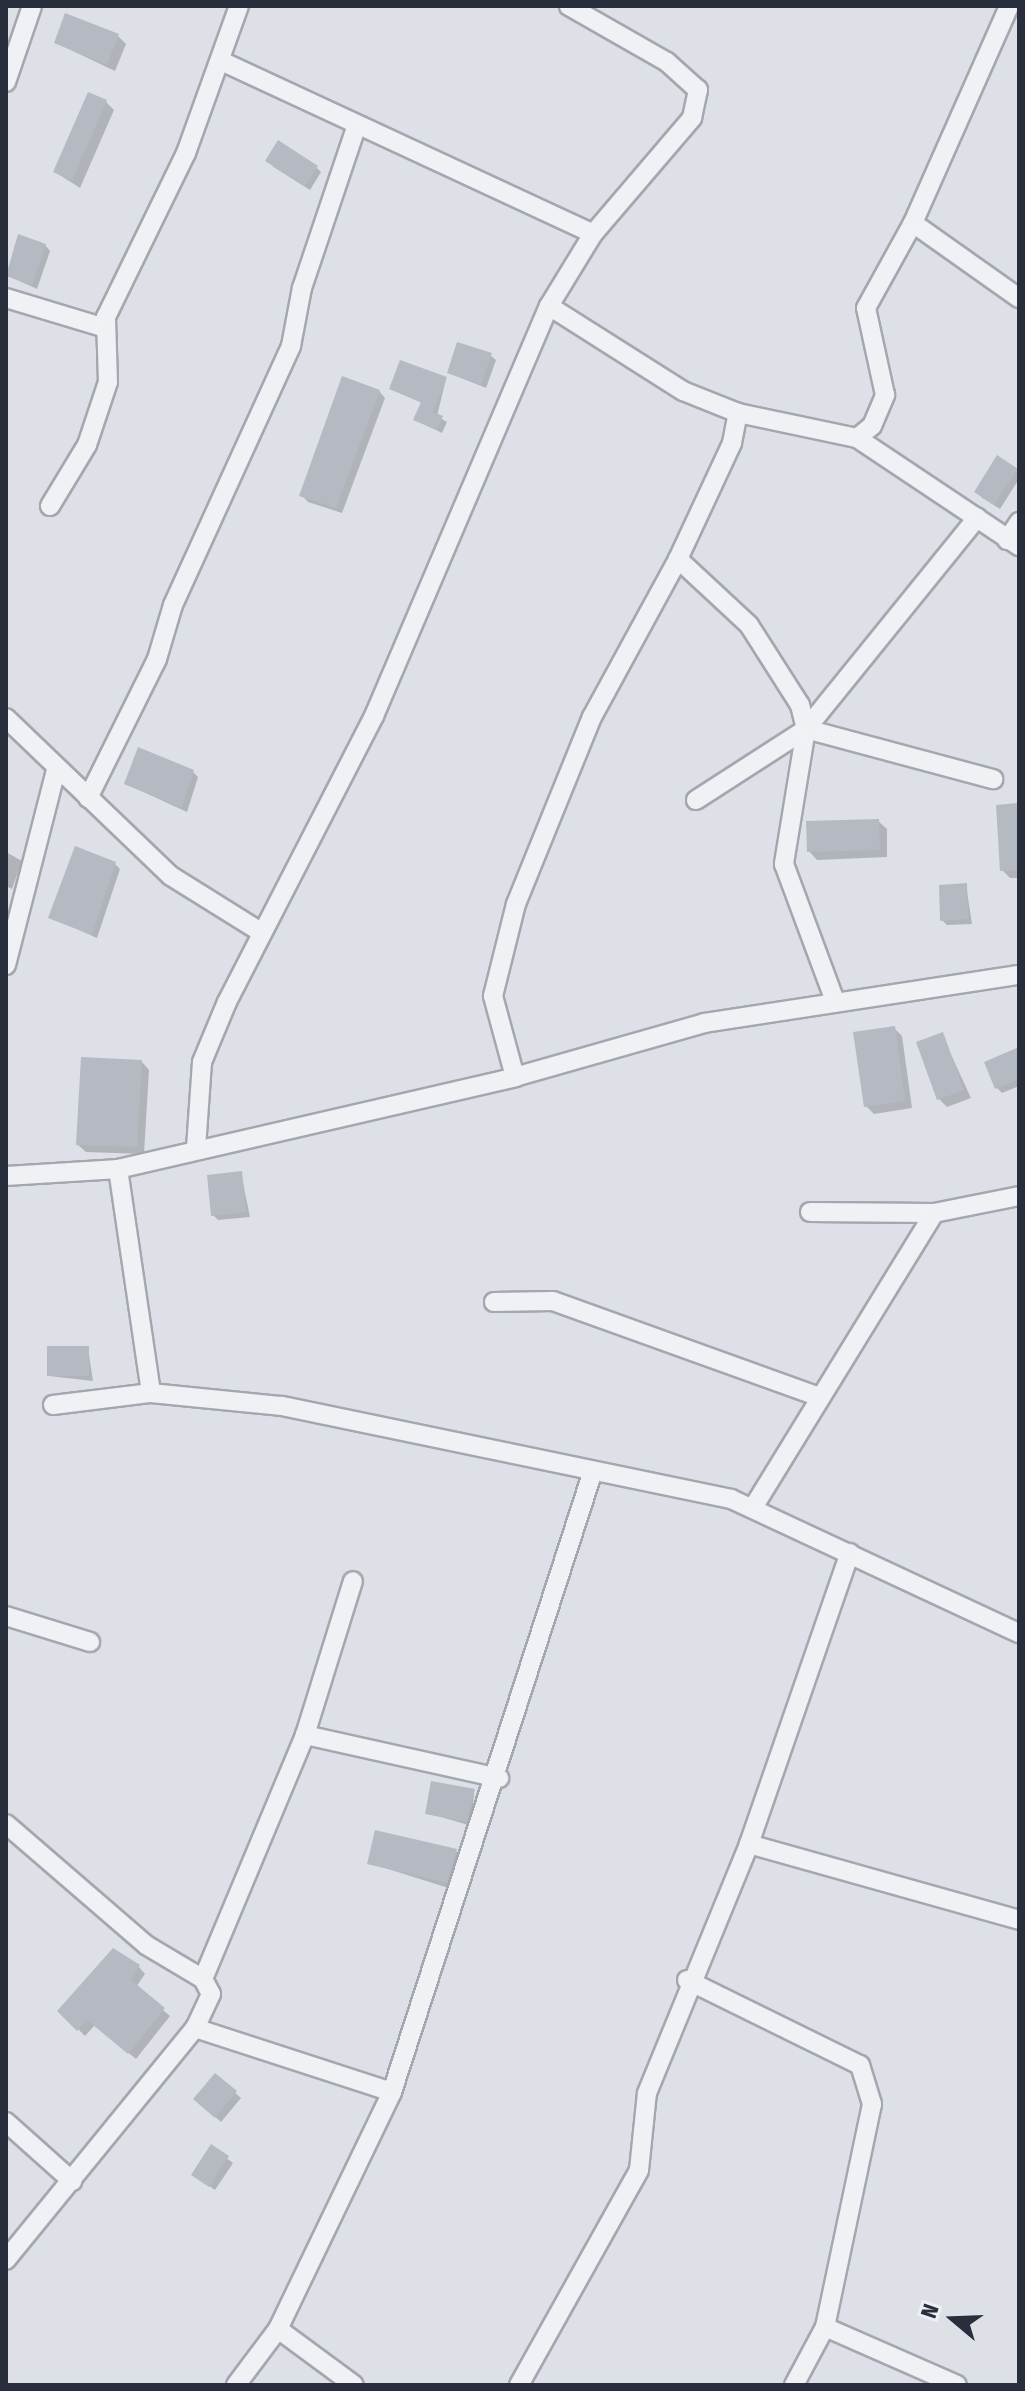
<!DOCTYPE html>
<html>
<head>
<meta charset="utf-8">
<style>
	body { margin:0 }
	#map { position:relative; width:1025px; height:2391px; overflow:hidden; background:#dde0e6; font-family:"Fira Sans Condensed",sans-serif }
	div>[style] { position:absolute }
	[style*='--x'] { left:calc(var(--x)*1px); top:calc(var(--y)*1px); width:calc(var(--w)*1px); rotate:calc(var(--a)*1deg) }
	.shadow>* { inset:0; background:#0003 }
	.building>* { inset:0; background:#b5b9c2 }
	.roads { filter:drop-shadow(2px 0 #a3a7af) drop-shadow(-2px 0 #a3a7af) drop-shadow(0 2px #a3a7af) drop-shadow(0 -2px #a3a7af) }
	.street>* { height:18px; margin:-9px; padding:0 9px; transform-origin:9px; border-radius:9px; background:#f0f1f5 }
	span { translate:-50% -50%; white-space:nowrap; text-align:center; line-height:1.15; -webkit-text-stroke:6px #eceff4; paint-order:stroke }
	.frame { position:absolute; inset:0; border:8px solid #282e3b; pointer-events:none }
	.north { position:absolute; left:913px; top:2279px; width:80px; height:80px; -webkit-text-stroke:6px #eceff4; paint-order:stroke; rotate:289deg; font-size:22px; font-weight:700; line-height:32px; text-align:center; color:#282e3b }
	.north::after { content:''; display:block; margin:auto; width:28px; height:36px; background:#282e3b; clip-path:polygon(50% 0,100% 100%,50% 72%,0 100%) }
</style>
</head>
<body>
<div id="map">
	<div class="shadow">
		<i style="clip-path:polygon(118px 36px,126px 44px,115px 71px,56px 43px)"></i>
		<i style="clip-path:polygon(106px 102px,114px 110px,80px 188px,55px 172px)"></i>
		<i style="clip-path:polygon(272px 166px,316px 167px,321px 172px,310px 190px)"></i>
		<i style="clip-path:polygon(45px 245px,50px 251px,37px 289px,6px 275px)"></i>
		<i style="clip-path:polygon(490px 355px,496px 360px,486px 388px,449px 373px)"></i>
		<i style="clip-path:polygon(446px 379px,437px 416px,447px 422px,442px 433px,415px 420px,422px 403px,391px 389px)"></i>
		<i style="clip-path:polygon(379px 391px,385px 398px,342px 513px,308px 502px,302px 495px)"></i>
		<i style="clip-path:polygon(1016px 470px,1019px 479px,1000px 509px,981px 497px)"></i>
		<i style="clip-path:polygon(193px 772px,198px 777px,187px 812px,126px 784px)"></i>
		<i style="clip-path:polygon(1019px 805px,1019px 878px,1010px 878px,1002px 870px)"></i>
		<i style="clip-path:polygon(878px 821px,887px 829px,887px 857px,817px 860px,809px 851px)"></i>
		<i style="clip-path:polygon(6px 852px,22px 861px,12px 889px,6px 886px)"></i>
		<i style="clip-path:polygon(115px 864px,120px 869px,97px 938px,50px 917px)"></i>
		<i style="clip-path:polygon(966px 885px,972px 924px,947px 925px,942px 920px)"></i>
		<i style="clip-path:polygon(894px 1028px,902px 1036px,912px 1108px,874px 1114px,866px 1106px)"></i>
		<i style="clip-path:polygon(942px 1035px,971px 1098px,947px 1107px,939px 1099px)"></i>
		<i style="clip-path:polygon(1019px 1053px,1019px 1086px,1002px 1093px,997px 1088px)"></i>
		<i style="clip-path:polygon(142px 1062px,149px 1070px,144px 1154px,86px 1152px,78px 1145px)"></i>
		<i style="clip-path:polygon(241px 1173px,250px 1217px,218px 1220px,213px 1215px)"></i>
		<i style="clip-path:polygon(88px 1348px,93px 1381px,49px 1376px)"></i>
		<i style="clip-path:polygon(474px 1791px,472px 1826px,427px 1813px)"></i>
		<i style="clip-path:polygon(456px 1851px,464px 1859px,455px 1890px,369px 1863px)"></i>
		<i style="clip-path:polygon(139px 1967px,145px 1974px,136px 1987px,170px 2016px,136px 2059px,95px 2025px,85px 2036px,60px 2011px)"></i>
		<i style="clip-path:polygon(215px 2075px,241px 2098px,221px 2122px,201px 2104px)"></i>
		<i style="clip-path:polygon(211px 2147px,233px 2163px,215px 2190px,199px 2179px)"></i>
	</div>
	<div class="building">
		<i style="clip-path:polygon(65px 13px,119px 34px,107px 65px,54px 43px)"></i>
		<i style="clip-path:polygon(88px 92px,107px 100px,72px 181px,53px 172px)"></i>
		<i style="clip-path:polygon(278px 140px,318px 166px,305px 186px,265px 161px)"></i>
		<i style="clip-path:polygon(18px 234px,46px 244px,32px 285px,6px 276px)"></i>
		<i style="clip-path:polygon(457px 342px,492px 353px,481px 385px,447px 373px)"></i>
		<i style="clip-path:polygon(400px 360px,447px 377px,433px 412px,443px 416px,437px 430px,413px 420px,421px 402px,389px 389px)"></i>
		<i style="clip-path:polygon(342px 376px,380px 390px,336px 508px,299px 496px)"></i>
		<i style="clip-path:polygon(997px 455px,1018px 469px,994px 505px,974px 492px)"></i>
		<i style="clip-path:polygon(138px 747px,194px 770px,182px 808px,124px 784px)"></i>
		<i style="clip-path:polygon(1019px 803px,1019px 870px,1000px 871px,996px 805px)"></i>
		<i style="clip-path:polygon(879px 819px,880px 850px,807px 852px,806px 821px)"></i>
		<i style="clip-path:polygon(75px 846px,116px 862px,92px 935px,48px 918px)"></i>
		<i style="clip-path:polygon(967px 883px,968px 919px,940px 921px,939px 885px)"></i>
		<i style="clip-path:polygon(895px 1026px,905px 1101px,864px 1107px,853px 1032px)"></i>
		<i style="clip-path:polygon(943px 1032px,964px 1090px,937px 1100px,916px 1042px)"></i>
		<i style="clip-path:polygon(1019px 1047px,1019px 1079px,995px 1089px,984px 1062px)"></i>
		<i style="clip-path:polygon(81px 1057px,142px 1060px,137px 1147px,76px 1145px)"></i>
		<i style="clip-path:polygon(242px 1171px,246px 1212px,211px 1216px,207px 1175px)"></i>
		<i style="clip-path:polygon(47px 1346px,89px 1346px,89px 1376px,47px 1376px)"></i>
		<i style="clip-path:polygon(431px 1781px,475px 1789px,467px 1822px,425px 1814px)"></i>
		<i style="clip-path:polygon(375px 1830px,457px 1849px,447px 1883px,367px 1864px)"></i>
		<i style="clip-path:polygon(113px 1948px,140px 1965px,131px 1980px,165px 2008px,128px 2054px,87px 2020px,77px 2031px,57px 2011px)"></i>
		<i style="clip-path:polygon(215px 2073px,237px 2091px,215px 2118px,193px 2099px)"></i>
		<i style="clip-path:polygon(211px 2144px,229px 2156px,209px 2187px,191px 2175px)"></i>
	</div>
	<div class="roads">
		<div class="street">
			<i style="--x:221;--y:61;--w:410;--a:24.9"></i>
			<i style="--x:6;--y:82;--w:80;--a:-71.1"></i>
			<i style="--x:913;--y:223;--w:130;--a:35.3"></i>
			<i style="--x:6;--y:298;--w:100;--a:16.8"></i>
			<i style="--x:549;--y:306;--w:159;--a:32.4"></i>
			<i style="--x:683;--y:391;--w:59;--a:21.8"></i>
			<i style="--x:738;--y:413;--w:122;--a:11.9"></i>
			<i style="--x:857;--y:438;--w:19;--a:-39"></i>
			<i style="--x:872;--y:426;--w:34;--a:-67"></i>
			<i style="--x:885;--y:395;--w:89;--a:-102.3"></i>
			<i style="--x:866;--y:308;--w:97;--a:-61.1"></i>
			<i style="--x:913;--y:223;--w:237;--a:-66.1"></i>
			<i style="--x:857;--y:438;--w:195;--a:33.7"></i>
			<i style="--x:50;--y:506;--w:71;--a:-58.8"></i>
			<i style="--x:87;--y:445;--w:66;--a:-71.6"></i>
			<i style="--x:108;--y:382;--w:65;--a:-91.8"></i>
			<i style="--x:106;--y:317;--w:182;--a:-64"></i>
			<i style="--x:186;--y:153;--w:156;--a:-70.2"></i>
			<i style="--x:1007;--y:540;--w:22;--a:-56"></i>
			<i style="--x:678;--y:559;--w:97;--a:42.9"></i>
			<i style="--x:749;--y:625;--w:95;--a:57.5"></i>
			<i style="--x:800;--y:705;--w:25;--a:76"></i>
			<i style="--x:806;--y:729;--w:137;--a:99.3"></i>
			<i style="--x:784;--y:864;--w:146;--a:69.6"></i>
			<i style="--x:6;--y:718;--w:228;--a:43.8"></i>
			<i style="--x:171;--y:876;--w:106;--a:31.9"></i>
			<i style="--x:806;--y:729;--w:194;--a:15"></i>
			<i style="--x:88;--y:798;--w:155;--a:-63.6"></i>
			<i style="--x:157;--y:659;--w:56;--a:-73.5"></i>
			<i style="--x:173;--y:605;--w:285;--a:-65.5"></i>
			<i style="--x:291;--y:346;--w:59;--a:-79.3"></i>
			<i style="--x:302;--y:288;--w:169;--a:-71.4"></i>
			<i style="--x:696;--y:800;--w:131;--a:-32.8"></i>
			<i style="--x:806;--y:729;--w:272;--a:-51"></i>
			<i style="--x:6;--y:965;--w:201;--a:-75.6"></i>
			<i style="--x:515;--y:1077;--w:84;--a:-105.2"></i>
			<i style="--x:493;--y:996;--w:95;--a:-76"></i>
			<i style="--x:516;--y:904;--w:202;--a:-67.9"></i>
			<i style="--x:592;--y:717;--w:180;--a:-61.4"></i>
			<i style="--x:678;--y:559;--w:128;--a:-65"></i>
			<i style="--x:732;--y:443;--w:31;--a:-79"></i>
			<i style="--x:196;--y:1148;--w:86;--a:-86"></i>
			<i style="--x:202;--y:1062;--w:65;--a:-67.4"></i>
			<i style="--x:227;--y:1002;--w:322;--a:-62.8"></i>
			<i style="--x:374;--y:716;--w:446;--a:-66.9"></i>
			<i style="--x:549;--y:306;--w:84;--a:-58.6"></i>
			<i style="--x:593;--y:234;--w:153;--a:-49.5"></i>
			<i style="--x:692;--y:118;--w:29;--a:-78"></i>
			<i style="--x:698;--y:90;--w:42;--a:-137.9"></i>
			<i style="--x:667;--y:62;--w:113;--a:-150.3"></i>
			<i style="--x:118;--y:1169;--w:226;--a:81.6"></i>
			<i style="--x:6;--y:1176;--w:112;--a:-3.6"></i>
			<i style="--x:118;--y:1169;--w:408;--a:-13"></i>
			<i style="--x:515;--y:1077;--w:197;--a:-15.9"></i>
			<i style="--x:704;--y:1023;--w:319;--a:-8.7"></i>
			<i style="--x:810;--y:1212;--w:124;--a:0.5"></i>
			<i style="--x:934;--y:1213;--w:87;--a:-11.3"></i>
			<i style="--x:494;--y:1302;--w:59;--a:-1"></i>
			<i style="--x:553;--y:1301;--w:283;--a:19.8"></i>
			<i style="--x:53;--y:1405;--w:99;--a:-7"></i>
			<i style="--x:151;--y:1393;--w:132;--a:5.7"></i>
			<i style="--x:282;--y:1406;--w:459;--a:11.7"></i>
			<i style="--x:731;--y:1499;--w:318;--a:25"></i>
			<i style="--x:754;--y:1506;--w:344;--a:-58.4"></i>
			<i style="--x:6;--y:1616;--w:88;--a:17.2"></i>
			<i style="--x:305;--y:1735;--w:199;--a:12.5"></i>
			<i style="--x:6;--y:1824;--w:185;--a:40.8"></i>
			<i style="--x:146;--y:1945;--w:66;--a:30.8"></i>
			<i style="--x:203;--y:1979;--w:17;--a:62"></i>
			<i style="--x:211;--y:1994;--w:38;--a:115"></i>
			<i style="--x:195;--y:2028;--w:299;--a:129.2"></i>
			<i style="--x:749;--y:1844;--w:280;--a:15.7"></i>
			<i style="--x:203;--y:1979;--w:264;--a:-67.3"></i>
			<i style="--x:305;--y:1735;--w:161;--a:-72.7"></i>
			<i style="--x:687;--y:1980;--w:193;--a:26.2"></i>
			<i style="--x:860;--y:2065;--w:41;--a:72.9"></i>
			<i style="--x:872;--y:2104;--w:228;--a:101.9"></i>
			<i style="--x:825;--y:2327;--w:66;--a:118.1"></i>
			<i style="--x:195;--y:2028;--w:207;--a:18"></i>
			<i style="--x:6;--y:2122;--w:89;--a:41.8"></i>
			<i style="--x:825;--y:2327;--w:144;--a:23.7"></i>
			<i style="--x:278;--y:2329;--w:94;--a:36.4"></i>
			<i style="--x:236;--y:2385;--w:70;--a:-53.1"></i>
			<i style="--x:278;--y:2329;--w:263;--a:-64.3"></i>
			<i style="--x:392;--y:2092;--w:650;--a:-72.07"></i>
			<i style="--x:519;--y:2385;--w:246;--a:-60.8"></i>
			<i style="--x:639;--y:2170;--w:77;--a:-84.1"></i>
			<i style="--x:647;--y:2093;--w:269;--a:-67.7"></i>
			<i style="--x:749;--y:1844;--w:308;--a:-70.9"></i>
		</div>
	</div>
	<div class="frame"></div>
	<div class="north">N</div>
</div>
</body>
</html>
